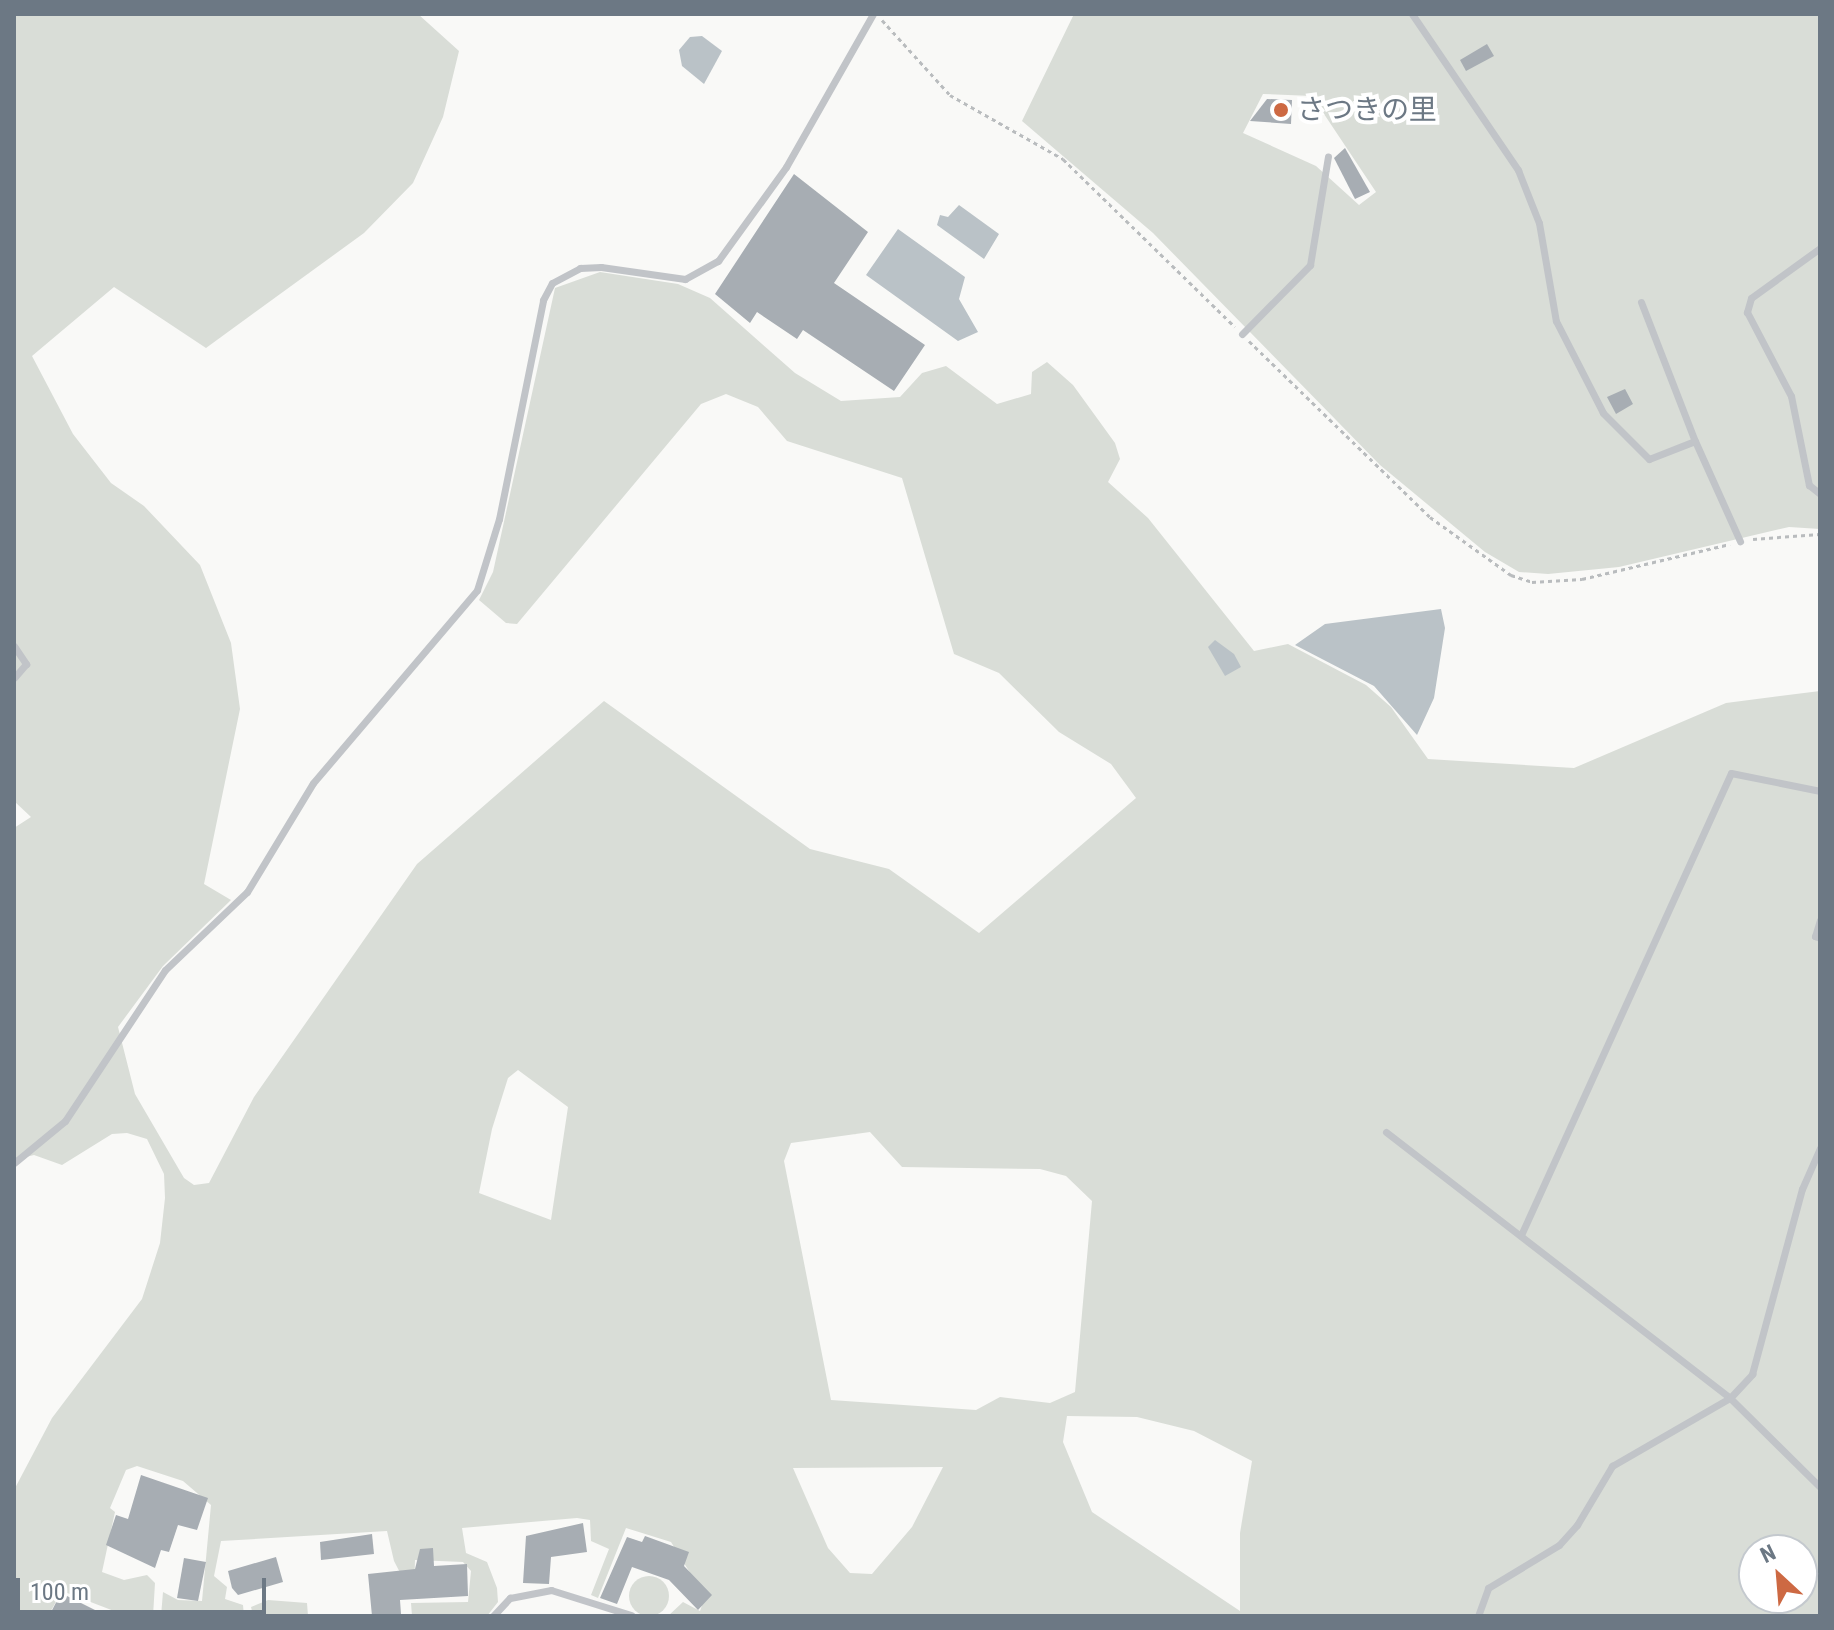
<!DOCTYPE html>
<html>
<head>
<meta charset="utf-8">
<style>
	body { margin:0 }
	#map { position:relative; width:1834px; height:1630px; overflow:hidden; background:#f9f9f7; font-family:"Roboto Condensed","Noto Sans JP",sans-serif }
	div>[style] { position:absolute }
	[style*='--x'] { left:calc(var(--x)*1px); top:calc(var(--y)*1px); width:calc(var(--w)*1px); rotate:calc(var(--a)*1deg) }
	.green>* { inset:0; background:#d9ddd7 }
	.round { border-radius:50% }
	.water>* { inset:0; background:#bac2c7 }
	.building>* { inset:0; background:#a7adb3 }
	.path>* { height:3px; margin-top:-1.5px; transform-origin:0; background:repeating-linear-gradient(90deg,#b9bcbe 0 4px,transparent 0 8px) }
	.service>* { height:7px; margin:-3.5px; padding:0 3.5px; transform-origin:3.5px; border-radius:3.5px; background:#c1c4c8 }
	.dots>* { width:22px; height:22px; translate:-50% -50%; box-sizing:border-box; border:4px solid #fff; border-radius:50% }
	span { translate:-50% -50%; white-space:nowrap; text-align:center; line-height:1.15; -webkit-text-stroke:8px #fff; paint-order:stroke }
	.poi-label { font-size:28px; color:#6c7884 }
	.left { translate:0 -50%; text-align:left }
	.frame { position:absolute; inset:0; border:16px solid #6c7884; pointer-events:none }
	.north { position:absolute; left:1738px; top:1534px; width:80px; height:80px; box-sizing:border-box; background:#fff; border:2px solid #c4c9ce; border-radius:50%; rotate:334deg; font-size:22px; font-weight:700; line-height:32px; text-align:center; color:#6c7884 }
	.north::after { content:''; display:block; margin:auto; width:28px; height:36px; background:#cd6943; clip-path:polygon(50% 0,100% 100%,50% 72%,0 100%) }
	.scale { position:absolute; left:16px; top:1578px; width:250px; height:36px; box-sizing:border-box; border:4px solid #6c7884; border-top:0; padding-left:10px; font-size:24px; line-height:28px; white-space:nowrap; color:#6c7884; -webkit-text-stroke:6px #fff; paint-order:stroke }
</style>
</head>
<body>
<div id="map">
	<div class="green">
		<i style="clip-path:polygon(evenodd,14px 14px,418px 14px,459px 51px,443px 117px,413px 183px,364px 233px,206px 348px,114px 287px,32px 356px,73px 434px,111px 483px,144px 506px,200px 565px,231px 643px,240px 709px,204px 884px,231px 900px,163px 966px,118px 1027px,135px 1094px,184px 1178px,194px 1185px,209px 1183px,254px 1097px,417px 864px,604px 701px,810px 849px,889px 869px,979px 933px,1136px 798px,1111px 764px,1059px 732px,999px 673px,954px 654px,902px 478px,787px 441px,758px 407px,726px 394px,701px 404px,517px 624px,506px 623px,479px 600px,493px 572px,555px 288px,600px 272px,678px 284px,710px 298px,795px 373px,841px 401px,900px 397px,922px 373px,946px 366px,997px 404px,1031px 394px,1032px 372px,1047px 362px,1073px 385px,1115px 443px,1120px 459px,1108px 482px,1148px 518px,1254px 651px,1288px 644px,1366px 685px,1391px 707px,1428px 759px,1574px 768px,1726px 703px,1820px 691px,1820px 1616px,668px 1616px,683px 1602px,700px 1611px,705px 1597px,671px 1542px,626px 1528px,598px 1598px,591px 1595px,609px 1549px,591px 1541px,590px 1520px,577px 1518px,462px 1528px,466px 1553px,487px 1562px,497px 1588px,498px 1602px,487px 1616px,412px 1616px,411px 1603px,468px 1602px,471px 1571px,463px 1562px,415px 1560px,414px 1592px,409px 1590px,394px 1561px,387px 1531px,221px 1541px,214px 1576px,227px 1587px,225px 1599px,243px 1605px,244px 1616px,161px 1616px,163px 1592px,178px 1600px,202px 1601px,211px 1505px,183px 1481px,137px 1466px,126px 1470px,110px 1508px,115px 1512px,102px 1572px,124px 1580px,147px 1575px,155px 1583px,153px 1616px,127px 1616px,62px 1591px,48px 1616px,14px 1616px,14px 1490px,52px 1418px,142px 1299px,160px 1243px,165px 1198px,164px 1174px,147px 1139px,127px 1133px,112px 1134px,62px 1165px,34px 1155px,14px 1160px,14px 828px,31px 817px,14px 801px,14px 14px,518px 1070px,568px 1107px,551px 1220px,479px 1193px,492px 1129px,508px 1078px,518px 1070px,14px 14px,870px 1132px,902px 1167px,1040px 1169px,1066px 1176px,1092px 1201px,1075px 1392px,1050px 1403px,1000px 1397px,976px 1410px,831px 1400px,784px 1161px,791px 1143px,870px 1132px,14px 14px,1067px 1416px,1137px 1417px,1194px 1431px,1252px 1461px,1240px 1533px,1240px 1611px,1092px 1512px,1063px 1442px,1067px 1416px,14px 14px,943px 1467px,912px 1527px,872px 1574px,850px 1573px,828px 1548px,793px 1468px,943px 1467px,14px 14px,1754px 1550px,1802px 1550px,1802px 1598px,1754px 1598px,1754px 1550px)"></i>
		<i style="clip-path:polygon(evenodd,1074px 14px,1820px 14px,1820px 529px,1789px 527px,1619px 567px,1548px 574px,1519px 572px,1485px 552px,1380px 465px,1153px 233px,1022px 121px,1074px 14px,1263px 94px,1312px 96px,1376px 192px,1359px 205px,1316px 166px,1243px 133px,1263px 94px)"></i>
		<i class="round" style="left:629px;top:1576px;width:40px;height:40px"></i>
		<i style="clip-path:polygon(268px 1600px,307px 1603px,308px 1616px,253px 1615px,251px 1607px)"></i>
	</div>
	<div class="water">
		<i style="clip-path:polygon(702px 36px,722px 51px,704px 84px,682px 66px,679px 50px,690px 37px)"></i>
		<i style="clip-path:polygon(959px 205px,999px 234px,984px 259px,937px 225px,940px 215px,948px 217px)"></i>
		<i style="clip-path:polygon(898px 229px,965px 277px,959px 299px,978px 332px,958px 341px,866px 275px)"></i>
		<i style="clip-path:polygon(1441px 609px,1445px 628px,1434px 698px,1417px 735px,1374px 686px,1295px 645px,1325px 624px)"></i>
		<i style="clip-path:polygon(1215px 640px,1234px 654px,1241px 667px,1225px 676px,1208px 647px)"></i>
	</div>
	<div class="building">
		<i style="clip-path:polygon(1487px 44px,1494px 56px,1466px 71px,1460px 60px)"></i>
		<i style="clip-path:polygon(1267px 99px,1292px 100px,1291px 124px,1250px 121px)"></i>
		<i style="clip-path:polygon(1345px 148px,1370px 192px,1355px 199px,1334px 158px)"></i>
		<i style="clip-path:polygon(794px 174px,868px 232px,834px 283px,925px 345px,894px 391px,803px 330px,797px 339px,757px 312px,750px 323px,715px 294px)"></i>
		<i style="clip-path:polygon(1625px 389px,1633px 404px,1616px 414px,1607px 397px)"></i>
		<i style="clip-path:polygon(141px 1475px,208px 1498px,197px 1530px,178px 1525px,169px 1552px,161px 1550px,155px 1568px,106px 1545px,116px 1515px,128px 1519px)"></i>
		<i style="clip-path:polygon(583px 1523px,587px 1552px,551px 1557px,549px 1584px,523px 1583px,526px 1536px)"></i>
		<i style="clip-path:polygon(372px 1534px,374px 1554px,321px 1560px,320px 1542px)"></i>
		<i style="clip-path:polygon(645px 1536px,689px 1552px,684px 1566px,712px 1595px,698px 1610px,669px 1580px,632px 1567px,617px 1604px,600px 1598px,627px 1537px,642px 1542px)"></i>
		<i style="clip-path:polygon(433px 1548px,434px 1566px,467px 1564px,468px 1596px,400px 1600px,401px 1614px,372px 1616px,368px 1574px,415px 1569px,420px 1549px)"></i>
		<i style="clip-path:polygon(276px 1557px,283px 1582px,238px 1595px,232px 1588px,228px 1571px)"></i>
		<i style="clip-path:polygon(184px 1558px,206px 1562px,198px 1601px,177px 1598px)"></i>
		<i style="clip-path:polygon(61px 1593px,107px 1616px,49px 1616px)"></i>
	</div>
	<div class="path">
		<i style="--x:882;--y:20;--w:101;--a:47.8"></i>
		<i style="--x:950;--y:95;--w:130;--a:29.5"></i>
		<i style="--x:1063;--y:159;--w:240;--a:44.3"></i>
		<i style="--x:1249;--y:341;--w:252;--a:44.2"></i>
		<i style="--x:1430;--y:517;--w:100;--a:35.6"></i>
		<i style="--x:1511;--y:575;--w:22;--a:18"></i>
		<i style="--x:1532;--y:582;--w:50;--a:-3.4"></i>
		<i style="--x:1582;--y:579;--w:152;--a:-13.3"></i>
		<i style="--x:1753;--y:539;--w:67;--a:-4.3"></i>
	</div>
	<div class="service">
		<i style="--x:1412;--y:14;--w:189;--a:55.8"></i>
		<i style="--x:1518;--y:170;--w:57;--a:68.4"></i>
		<i style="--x:1539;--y:223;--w:99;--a:80.2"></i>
		<i style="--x:1556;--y:321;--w:103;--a:62.9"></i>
		<i style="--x:1603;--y:413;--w:65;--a:45"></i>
		<i style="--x:1649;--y:459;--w:49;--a:-21.4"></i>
		<i style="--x:1695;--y:441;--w:110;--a:65.8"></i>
		<i style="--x:1820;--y:248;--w:85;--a:144.1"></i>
		<i style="--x:1751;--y:298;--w:15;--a:106"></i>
		<i style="--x:1747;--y:312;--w:95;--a:62.4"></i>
		<i style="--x:1791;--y:396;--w:91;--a:78.6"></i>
		<i style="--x:1809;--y:485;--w:14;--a:39"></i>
		<i style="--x:1641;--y:302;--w:149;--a:68.8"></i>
		<i style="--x:1242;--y:334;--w:97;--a:-45.4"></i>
		<i style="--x:1310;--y:265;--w:110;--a:-80.6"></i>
		<i style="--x:14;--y:646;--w:22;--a:56"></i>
		<i style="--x:26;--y:664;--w:18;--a:131"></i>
		<i style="--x:1820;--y:920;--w:17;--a:107"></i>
		<i style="--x:1815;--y:936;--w:5;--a:22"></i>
		<i style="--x:1386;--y:1132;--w:435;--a:37.7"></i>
		<i style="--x:1730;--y:1398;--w:127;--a:44.7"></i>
		<i style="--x:14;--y:1163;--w:66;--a:-39.5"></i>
		<i style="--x:65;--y:1121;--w:181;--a:-56.5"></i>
		<i style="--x:165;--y:970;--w:113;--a:-43.6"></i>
		<i style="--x:247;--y:892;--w:127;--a:-58.8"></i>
		<i style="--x:313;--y:783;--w:253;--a:-49.6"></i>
		<i style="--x:477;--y:590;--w:74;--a:-72.8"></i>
		<i style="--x:499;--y:519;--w:223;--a:-78.6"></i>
		<i style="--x:543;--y:300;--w:19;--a:-62"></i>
		<i style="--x:552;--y:283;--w:32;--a:-28"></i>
		<i style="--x:580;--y:268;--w:21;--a:-3"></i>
		<i style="--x:601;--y:267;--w:85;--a:8.1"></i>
		<i style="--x:685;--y:279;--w:38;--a:-29"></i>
		<i style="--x:718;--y:261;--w:116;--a:-54.1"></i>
		<i style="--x:786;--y:167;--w:176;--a:-60.4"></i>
		<i style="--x:1521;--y:1235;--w:507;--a:-65.56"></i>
		<i style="--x:1731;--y:773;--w:91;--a:11.4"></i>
		<i style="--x:493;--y:1616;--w:25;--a:-47"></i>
		<i style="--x:510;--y:1598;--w:42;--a:-11"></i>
		<i style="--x:551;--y:1590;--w:84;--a:17.4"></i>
		<i style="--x:1478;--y:1616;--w:30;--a:-70"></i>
		<i style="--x:1488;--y:1588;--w:83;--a:-31.2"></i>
		<i style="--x:1559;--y:1545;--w:27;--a:-48"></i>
		<i style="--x:1577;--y:1525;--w:69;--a:-59.3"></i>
		<i style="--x:1612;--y:1466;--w:136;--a:-30"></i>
		<i style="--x:1730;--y:1398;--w:33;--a:-47"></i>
		<i style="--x:1752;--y:1374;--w:192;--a:-74.9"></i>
		<i style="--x:1802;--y:1189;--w:45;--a:-66.3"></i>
	</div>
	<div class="dots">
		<i style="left:1281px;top:110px;background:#cd6943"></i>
	</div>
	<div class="poi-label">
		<span class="left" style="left:1297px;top:110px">さつきの里</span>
	</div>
	<div class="frame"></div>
	<div class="north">N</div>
	<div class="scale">100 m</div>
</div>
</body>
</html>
